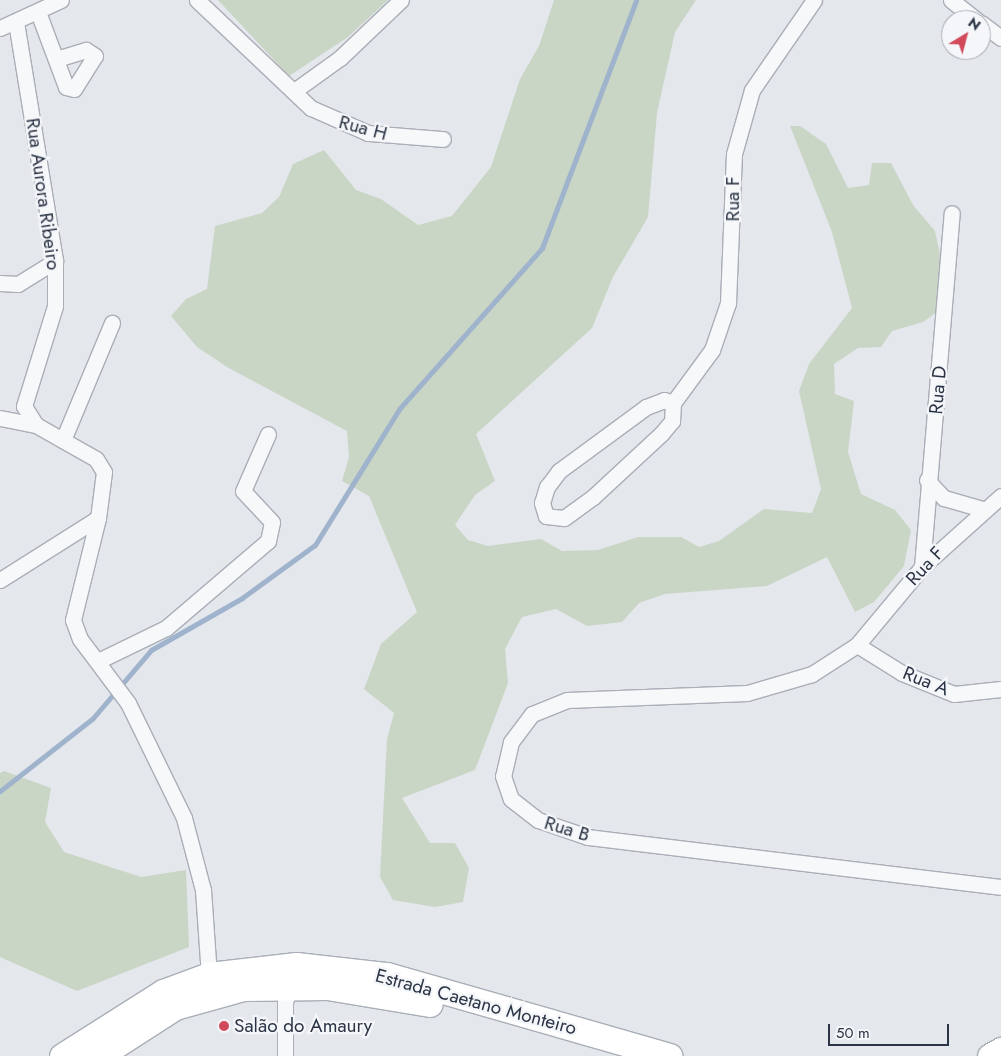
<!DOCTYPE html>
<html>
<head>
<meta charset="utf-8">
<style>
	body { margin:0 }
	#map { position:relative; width:1001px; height:1056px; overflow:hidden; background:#e4e7ec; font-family:Jost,sans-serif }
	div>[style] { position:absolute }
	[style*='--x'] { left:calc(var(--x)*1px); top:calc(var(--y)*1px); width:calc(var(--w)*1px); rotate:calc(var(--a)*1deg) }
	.green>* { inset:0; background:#c9d6c5 }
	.stream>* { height:5px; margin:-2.5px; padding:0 2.5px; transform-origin:2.5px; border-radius:2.5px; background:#9fb4cc }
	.roads { filter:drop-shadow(1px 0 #a9aeb7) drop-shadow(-1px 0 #a9aeb7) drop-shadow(0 1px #a9aeb7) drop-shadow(0 -1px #a9aeb7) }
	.minor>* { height:15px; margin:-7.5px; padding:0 7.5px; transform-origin:7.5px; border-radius:7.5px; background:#f7f8fa }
	.primary>* { height:25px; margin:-12.5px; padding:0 12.5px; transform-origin:12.5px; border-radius:12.5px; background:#fff }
	.dots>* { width:14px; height:14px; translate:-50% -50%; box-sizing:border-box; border:2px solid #f4f6f9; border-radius:50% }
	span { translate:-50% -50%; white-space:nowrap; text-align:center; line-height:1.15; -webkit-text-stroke:4.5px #f4f6f9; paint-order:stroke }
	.street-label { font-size:19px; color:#2b3445 }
	.poi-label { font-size:19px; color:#2b3445 }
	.left { translate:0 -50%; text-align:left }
	.north { position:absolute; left:941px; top:10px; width:50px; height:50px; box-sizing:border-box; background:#f4f6f9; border:1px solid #a4a8b1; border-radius:50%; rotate:37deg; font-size:14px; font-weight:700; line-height:20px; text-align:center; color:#2b3445 }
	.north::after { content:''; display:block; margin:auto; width:18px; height:22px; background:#d1495b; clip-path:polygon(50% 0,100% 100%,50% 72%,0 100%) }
	.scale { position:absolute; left:828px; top:1024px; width:121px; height:22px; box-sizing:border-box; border:2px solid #2b3445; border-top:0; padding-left:6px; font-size:15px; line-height:18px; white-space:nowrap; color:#2b3445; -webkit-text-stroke:4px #f4f6f9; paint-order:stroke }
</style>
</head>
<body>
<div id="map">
	<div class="green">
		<i style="clip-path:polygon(218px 0,388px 0,348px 37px,289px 76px)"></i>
		<i style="clip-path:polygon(554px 0,696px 0,675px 32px,657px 113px,648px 217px,613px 277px,592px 328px,476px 434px,495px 481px,475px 495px,455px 525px,468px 540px,488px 546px,541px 539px,562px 551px,598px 550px,638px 537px,681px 537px,699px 547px,719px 541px,764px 509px,812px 513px,821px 489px,799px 391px,809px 364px,852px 308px,832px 232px,790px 126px,800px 126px,826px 144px,848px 188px,869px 185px,872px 163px,891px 163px,913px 205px,935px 231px,942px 265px,941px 309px,923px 322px,892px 331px,881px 347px,858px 348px,834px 364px,835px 394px,854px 401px,848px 452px,861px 494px,895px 510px,911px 530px,904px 566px,874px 602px,855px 612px,827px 557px,767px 586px,665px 594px,639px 603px,622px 622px,587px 626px,556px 609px,522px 617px,505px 649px,508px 683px,475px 770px,402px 798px,430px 843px,455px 843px,469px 868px,463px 902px,435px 907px,393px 900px,380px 877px,387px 739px,394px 713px,364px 689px,381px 644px,417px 612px,369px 496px,342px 481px,349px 457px,347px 431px,227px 367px,197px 347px,171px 316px,186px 299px,207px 289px,215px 226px,262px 213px,279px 197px,293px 164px,324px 150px,356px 190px,381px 199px,418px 225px,452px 216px,491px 167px,520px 79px,539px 46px)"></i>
		<i style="clip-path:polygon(4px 771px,51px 788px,45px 822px,64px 852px,141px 877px,186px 870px,189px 947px,77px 991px,0 957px,0 773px)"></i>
	</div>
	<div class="stream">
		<i style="--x:0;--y:791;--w:118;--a:-38.1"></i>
		<i style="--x:93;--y:718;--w:89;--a:-49.5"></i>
		<i style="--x:151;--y:650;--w:105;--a:-29.7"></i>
		<i style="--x:242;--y:598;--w:90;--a:-36"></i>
		<i style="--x:315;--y:545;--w:161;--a:-58.2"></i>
		<i style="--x:400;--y:408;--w:214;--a:-48.4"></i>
		<i style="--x:542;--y:248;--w:265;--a:-69.2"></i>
	</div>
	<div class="roads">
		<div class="minor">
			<i style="--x:197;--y:0;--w:157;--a:43.5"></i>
			<i style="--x:311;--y:108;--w:62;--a:23.7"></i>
			<i style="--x:368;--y:133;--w:75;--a:4.6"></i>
			<i style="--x:951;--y:0;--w:33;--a:38"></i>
			<i style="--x:38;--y:12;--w:80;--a:69.5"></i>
			<i style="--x:66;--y:87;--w:8;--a:14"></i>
			<i style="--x:74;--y:89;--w:39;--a:-58"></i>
			<i style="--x:95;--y:56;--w:11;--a:-146"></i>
			<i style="--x:86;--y:50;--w:30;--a:163"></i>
			<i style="--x:16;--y:22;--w:242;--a:80.7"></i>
			<i style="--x:55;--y:261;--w:45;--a:90"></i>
			<i style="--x:55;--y:306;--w:105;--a:107.2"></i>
			<i style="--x:24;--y:406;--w:22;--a:58"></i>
			<i style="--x:36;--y:425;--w:69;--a:29.5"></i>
			<i style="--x:96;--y:459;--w:15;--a:58"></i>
			<i style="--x:104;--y:472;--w:46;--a:97.4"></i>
			<i style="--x:98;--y:518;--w:105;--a:103.8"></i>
			<i style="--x:73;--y:620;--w:20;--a:70"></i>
			<i style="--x:80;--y:639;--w:80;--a:53.1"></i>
			<i style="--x:128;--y:703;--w:128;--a:64"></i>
			<i style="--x:184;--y:818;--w:74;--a:75.2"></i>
			<i style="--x:203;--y:890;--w:85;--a:86"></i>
			<i style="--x:981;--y:23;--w:25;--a:37"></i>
			<i style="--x:0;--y:28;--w:67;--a:-24.7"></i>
			<i style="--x:294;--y:91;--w:57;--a:-35.7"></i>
			<i style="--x:340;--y:58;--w:84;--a:-43.6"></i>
			<i style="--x:0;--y:283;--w:18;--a:3"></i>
			<i style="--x:18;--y:284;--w:44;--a:-31.9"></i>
			<i style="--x:673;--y:403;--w:18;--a:93"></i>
			<i style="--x:672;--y:421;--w:17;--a:130"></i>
			<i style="--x:661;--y:434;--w:93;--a:137.2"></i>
			<i style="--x:593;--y:497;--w:36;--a:144"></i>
			<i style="--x:564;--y:518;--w:18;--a:-174"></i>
			<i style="--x:546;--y:516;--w:14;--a:-107"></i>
			<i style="--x:542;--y:503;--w:17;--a:-73"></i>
			<i style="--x:547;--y:487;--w:20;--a:-53"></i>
			<i style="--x:559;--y:471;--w:108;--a:-36.3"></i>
			<i style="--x:646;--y:407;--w:19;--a:-21"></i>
			<i style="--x:664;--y:400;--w:9;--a:18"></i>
			<i style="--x:673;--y:403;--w:66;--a:-53.7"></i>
			<i style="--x:712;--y:350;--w:50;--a:-71.2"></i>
			<i style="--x:728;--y:303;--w:149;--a:-87.7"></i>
			<i style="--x:734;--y:154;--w:66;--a:-74.3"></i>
			<i style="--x:752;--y:90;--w:109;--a:-55.4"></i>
			<i style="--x:0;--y:418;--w:37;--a:11"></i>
			<i style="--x:63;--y:440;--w:127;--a:-67.3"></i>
			<i style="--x:927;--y:480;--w:25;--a:47"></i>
			<i style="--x:944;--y:498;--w:40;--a:16"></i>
			<i style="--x:1001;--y:496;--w:106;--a:138.1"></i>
			<i style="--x:922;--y:567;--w:102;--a:129.8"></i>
			<i style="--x:857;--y:645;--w:54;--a:147.2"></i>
			<i style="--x:812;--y:674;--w:68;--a:163.7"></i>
			<i style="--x:747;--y:693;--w:180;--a:177.8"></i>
			<i style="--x:567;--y:700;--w:38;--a:158"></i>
			<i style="--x:532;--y:714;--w:35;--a:127"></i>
			<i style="--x:511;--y:742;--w:35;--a:103"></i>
			<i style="--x:503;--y:776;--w:24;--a:71"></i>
			<i style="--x:511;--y:799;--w:34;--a:38"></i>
			<i style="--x:538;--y:820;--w:53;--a:18.8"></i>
			<i style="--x:588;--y:837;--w:416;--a:6.9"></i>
			<i style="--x:922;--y:567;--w:355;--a:-85.2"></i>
			<i style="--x:0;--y:580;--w:116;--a:-32.3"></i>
			<i style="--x:857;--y:645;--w:53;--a:31.9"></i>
			<i style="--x:902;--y:673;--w:56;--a:22"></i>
			<i style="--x:954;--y:694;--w:47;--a:-6.1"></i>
			<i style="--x:98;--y:661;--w:76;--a:-25.9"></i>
			<i style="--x:166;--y:628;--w:134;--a:-40.5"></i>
			<i style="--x:268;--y:541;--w:19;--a:-78"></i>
			<i style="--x:272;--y:522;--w:42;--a:-133.1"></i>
			<i style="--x:243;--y:491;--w:62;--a:-66.3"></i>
			<i style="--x:285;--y:1056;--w:55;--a:-90"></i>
			<i style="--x:285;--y:1001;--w:21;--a:-65"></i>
		</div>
		<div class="primary">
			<i style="--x:62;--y:1056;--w:120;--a:-32.4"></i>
			<i style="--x:163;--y:992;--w:49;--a:-20.3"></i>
			<i style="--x:209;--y:975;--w:88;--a:-6.6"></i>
			<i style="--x:296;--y:965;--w:92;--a:6.3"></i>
			<i style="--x:387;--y:975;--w:294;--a:16"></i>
			<i style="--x:99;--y:1056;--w:90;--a:-32.8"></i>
			<i style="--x:175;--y:1007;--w:71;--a:-15.6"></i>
			<i style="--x:243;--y:988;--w:84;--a:-0.7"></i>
			<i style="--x:327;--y:987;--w:104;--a:9.4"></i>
			<i style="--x:990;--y:1056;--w:13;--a:-29"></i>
		</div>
	</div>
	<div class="dots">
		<i style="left:224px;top:1026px;background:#d1495b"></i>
	</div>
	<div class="street-label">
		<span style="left:363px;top:128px;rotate:15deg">Rua H</span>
		<span style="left:43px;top:194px;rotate:82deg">Rua Aurora Ribeiro</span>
		<span style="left:733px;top:199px;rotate:-90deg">Rua F</span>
		<span style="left:938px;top:390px;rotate:-85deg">Rua D</span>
		<span style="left:925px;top:566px;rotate:-47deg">Rua F</span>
		<span style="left:926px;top:681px;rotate:22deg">Rua A</span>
		<span style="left:567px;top:829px;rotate:17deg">Rua B</span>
		<span style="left:476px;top:1002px;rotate:15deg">Estrada Caetano Monteiro</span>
	</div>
	<div class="poi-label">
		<span class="left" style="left:234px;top:1026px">Salão do Amaury</span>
	</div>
	<div class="north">N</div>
	<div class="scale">50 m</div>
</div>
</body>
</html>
